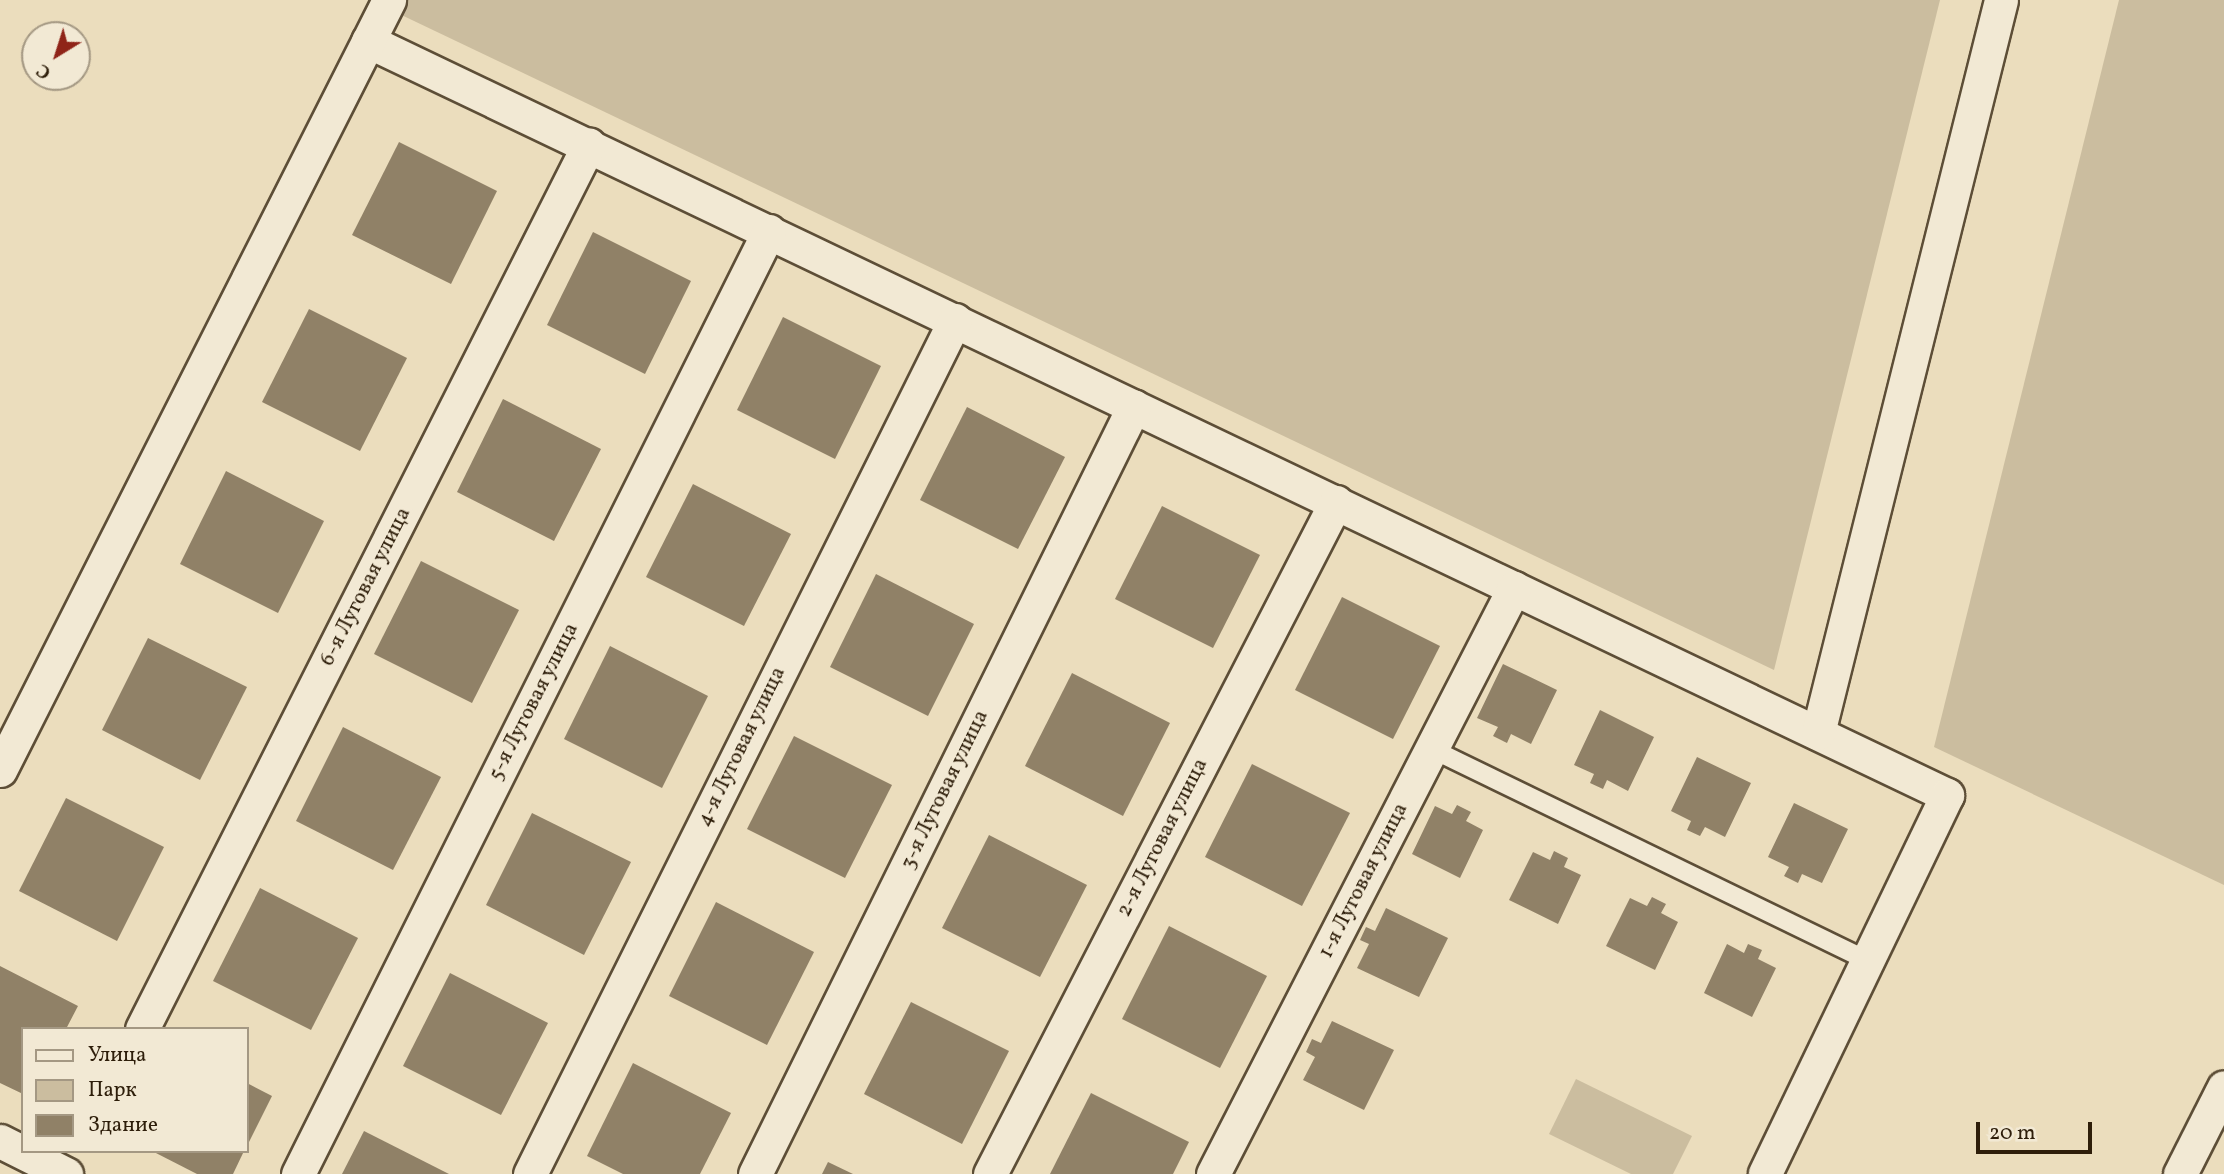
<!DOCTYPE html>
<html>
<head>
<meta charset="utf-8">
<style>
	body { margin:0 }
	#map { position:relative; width:2224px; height:1174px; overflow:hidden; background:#ebddbd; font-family:Vollkorn,serif }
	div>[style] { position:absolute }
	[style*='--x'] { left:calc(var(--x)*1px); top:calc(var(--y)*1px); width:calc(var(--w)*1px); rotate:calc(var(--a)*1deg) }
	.green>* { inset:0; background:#cbbd9f }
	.building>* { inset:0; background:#908167 }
	.roads { filter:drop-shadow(2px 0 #5d4e37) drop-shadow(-2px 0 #5d4e37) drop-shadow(0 2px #5d4e37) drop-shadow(0 -2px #5d4e37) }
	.service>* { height:18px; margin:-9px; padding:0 9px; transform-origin:9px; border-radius:9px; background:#f2e9d4 }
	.minor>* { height:33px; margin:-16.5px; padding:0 16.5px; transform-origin:16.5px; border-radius:16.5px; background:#f2e9d4 }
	span { translate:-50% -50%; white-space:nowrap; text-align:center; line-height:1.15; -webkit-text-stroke:6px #f2e9d4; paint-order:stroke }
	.street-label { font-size:21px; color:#2e1e0a }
	.legend { position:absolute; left:21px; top:1027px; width:228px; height:126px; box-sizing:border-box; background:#f2e9d4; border:2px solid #a49883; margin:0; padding:9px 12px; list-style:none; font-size:21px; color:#2e1e0a }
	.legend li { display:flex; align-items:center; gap:14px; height:35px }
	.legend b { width:35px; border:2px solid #a49883 }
	.north { position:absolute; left:21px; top:21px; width:70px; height:70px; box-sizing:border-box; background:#f2e9d4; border:2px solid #a49883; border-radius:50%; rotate:218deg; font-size:19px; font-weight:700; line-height:28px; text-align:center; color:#2e1e0a }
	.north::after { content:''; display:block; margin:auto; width:24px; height:32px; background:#8f2418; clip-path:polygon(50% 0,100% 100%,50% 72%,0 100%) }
	.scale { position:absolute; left:1976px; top:1122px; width:116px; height:32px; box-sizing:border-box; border:4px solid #2e1e0a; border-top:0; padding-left:9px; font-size:21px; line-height:24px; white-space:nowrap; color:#2e1e0a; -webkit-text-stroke:5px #f2e9d4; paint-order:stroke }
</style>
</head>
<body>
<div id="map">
	<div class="green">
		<i style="clip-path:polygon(370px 0,1940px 0,1774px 670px)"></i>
		<i style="clip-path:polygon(2119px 0,2224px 0,2224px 885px,1934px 747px)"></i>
		<i style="clip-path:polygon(1576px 1079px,1692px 1136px,1673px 1174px,1631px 1174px,1549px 1134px)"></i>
	</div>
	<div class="building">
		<i style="clip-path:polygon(399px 142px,497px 191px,451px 284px,352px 235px)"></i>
		<i style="clip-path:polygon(593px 232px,691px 281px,645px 374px,547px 325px)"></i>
		<i style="clip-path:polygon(309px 309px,407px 358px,360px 451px,262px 402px)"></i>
		<i style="clip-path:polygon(783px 317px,881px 366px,835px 459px,737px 410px)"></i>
		<i style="clip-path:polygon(503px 399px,601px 449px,554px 541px,457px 492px)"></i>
		<i style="clip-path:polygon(967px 407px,1065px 457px,1018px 549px,920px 500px)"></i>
		<i style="clip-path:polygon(226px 471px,324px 521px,278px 613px,180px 564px)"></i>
		<i style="clip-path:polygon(693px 484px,791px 534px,744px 626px,646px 577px)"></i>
		<i style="clip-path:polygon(1162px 506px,1260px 555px,1213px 648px,1115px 599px)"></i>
		<i style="clip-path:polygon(421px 561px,519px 610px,472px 703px,374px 654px)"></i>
		<i style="clip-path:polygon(876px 574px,974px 624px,928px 716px,830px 667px)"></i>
		<i style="clip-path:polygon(1342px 597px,1440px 646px,1393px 739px,1295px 690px)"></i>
		<i style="clip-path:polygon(148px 638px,247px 687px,200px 780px,102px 730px)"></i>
		<i style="clip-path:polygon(610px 646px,708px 696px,662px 788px,564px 739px)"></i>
		<i style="clip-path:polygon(1503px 664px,1557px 690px,1531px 744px,1511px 734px,1507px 743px,1493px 736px,1498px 727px,1477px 718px)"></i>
		<i style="clip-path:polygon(1072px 673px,1170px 723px,1123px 816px,1025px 766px)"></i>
		<i style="clip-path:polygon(1600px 710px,1654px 737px,1628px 791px,1607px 780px,1603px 789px,1590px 783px,1594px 774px,1574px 765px)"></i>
		<i style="clip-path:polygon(343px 727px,441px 777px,393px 870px,296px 821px)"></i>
		<i style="clip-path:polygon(794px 736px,892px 785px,845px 878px,747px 829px)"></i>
		<i style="clip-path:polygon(1697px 757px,1751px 783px,1725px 837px,1705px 827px,1700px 836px,1687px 830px,1691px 821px,1671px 811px)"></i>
		<i style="clip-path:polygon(1252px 764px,1350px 813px,1302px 906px,1205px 857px)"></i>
		<i style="clip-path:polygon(66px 798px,164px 847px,117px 941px,19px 891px)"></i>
		<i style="clip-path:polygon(1794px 803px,1848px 829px,1822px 883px,1802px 874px,1798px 883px,1784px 876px,1789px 867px,1768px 857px)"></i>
		<i style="clip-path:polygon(1457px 805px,1471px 812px,1466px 821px,1483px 830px,1460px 878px,1412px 854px,1435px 806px,1452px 814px)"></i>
		<i style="clip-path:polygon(532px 813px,631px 862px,584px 955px,486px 905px)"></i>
		<i style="clip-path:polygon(989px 835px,1087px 885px,1040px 977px,942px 928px)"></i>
		<i style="clip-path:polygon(1554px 851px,1568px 858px,1564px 867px,1581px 875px,1558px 924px,1509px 900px,1533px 852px,1550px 860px)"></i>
		<i style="clip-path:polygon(260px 888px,358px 938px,311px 1030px,213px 981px)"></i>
		<i style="clip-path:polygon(1652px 897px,1666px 904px,1661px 913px,1678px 922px,1655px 970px,1606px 946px,1630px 898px,1647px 906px)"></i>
		<i style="clip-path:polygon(716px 902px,814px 952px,767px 1045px,669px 996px)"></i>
		<i style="clip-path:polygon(1386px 908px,1448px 938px,1419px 997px,1357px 968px,1369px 944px,1360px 940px,1366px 927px,1375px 931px)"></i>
		<i style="clip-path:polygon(1169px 926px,1267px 976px,1220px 1068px,1122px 1019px)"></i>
		<i style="clip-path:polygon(1727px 944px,1744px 953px,1748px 944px,1762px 950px,1758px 959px,1776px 968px,1752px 1017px,1704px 993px)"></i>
		<i style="clip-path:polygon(0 966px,78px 1006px,66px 1029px,23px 1029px,23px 1094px,0 1083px)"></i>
		<i style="clip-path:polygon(450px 973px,548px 1023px,501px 1115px,403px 1066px)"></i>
		<i style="clip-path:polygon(911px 1002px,1009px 1051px,962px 1144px,864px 1094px)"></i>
		<i style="clip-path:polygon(1332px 1021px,1394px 1050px,1364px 1110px,1303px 1080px,1315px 1057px,1306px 1052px,1312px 1039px,1321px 1043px)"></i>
		<i style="clip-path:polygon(633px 1063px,731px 1113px,700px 1174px,623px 1174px,587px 1156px)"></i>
		<i style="clip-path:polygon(247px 1083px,272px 1096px,247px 1146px)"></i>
		<i style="clip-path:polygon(1091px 1093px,1189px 1142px,1173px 1174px,1050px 1174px)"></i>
		<i style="clip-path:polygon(364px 1131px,449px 1174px,342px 1174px)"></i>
		<i style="clip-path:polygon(152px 1151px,244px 1151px,233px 1174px,197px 1174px)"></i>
		<i style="clip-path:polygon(828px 1162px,853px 1174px,822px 1174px)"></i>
	</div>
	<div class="roads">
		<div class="service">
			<i style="--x:1432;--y:749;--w:481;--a:25.9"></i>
		</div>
		<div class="minor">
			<i style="--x:368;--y:41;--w:1750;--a:25.53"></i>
			<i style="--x:1947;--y:795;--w:420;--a:115.7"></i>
			<i style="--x:1818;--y:733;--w:755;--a:-75.98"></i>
			<i style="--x:0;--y:770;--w:863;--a:-63.2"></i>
			<i style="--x:142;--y:1029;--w:991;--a:-63.2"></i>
			<i style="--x:0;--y:1141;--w:74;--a:26.6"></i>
			<i style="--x:298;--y:1174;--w:1054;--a:-63.46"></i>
			<i style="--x:530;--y:1174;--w:954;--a:-63.54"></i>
			<i style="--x:755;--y:1174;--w:856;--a:-63.73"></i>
			<i style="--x:990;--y:1174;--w:756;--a:-62.76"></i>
			<i style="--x:1213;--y:1174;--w:659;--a:-62.81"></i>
			<i style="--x:2180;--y:1174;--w:97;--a:-63.2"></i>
		</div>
	</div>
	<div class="street-label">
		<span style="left:366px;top:587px;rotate:-63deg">6-я Луговая улица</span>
		<span style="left:534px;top:702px;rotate:-63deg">5-я Луговая улица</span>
		<span style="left:742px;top:747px;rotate:-64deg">4-я Луговая улица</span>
		<span style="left:945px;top:790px;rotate:-64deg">3-я Луговая улица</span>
		<span style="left:1163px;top:838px;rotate:-63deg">2-я Луговая улица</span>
		<span style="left:1364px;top:881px;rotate:-63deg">1-я Луговая улица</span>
	</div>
	<ul class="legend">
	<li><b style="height:9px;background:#f2e9d4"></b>Улица</li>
	<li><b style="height:19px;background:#cbbd9f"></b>Парк</li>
	<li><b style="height:19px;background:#908167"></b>Здание</li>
	</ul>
	<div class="north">С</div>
	<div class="scale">20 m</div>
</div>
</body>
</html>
